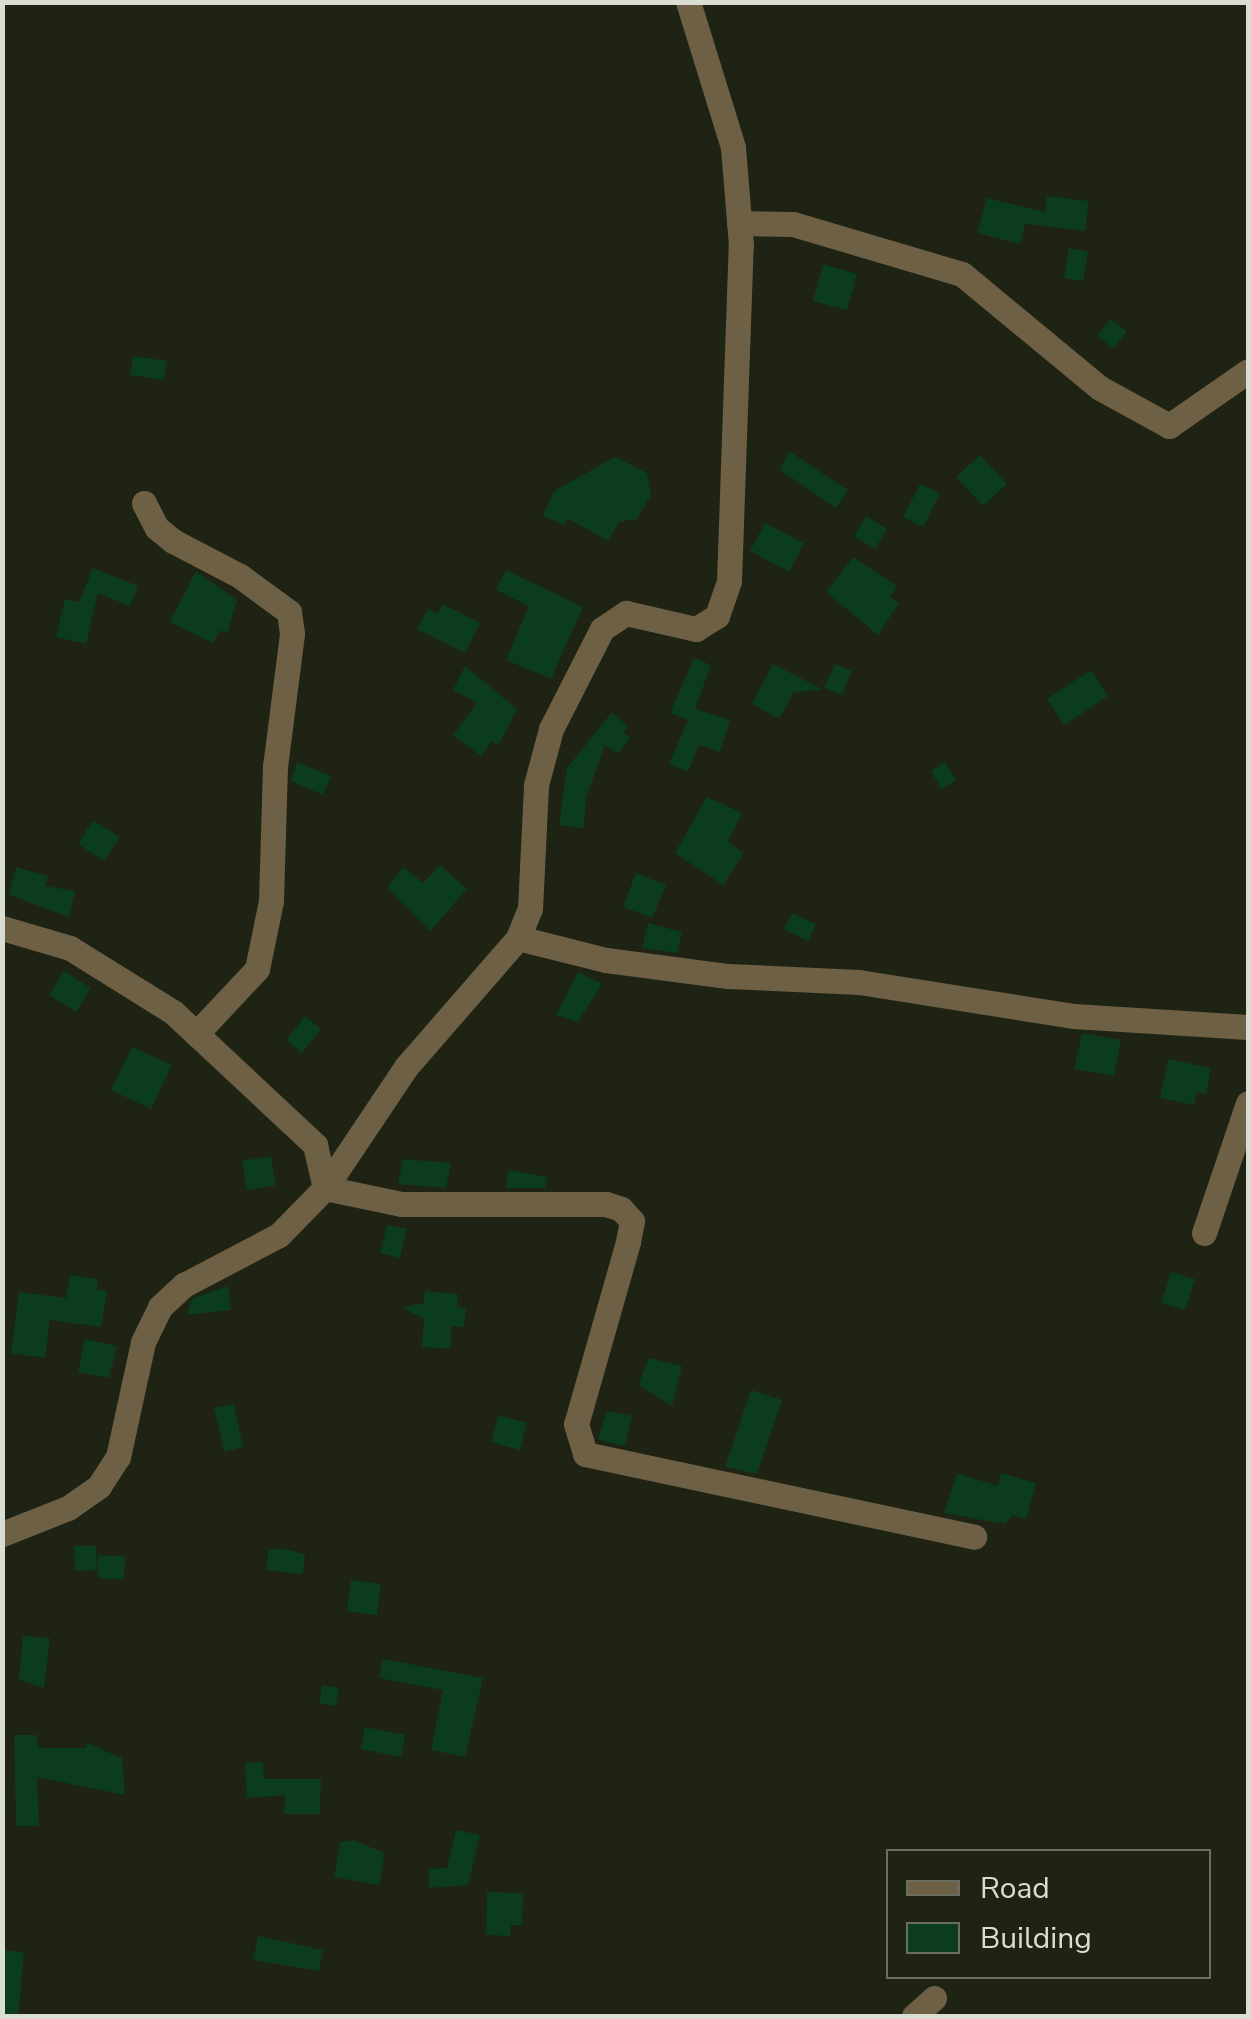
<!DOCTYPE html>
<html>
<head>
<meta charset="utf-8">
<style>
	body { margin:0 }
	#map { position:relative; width:1251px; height:2019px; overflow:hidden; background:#1f2313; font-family:"Nunito Sans",sans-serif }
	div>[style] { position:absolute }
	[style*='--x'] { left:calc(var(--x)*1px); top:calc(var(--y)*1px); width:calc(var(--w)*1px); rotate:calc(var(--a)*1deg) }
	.building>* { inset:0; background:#0b3c1b }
	.minor>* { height:25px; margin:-12.5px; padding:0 12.5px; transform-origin:12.5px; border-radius:12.5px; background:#6d6045 }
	span { translate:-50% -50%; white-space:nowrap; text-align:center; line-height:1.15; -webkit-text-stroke:10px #1f2313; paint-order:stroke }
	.frame { position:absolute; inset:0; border:5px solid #daddd2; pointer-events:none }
	.legend { position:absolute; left:886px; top:1849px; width:325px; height:130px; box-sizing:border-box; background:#1f2313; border:2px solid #6a6d5f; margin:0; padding:12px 18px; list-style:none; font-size:30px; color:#daddd2 }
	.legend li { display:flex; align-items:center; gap:20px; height:50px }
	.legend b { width:50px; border:2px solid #6a6d5f }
</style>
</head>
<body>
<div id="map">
	<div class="building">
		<i style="clip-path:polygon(1047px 196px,1089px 201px,1085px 231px,1025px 224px,1020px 244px,977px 233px,987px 198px,1045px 212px)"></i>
		<i style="clip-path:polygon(1069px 248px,1088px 252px,1083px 281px,1064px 278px)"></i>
		<i style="clip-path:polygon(823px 264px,857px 274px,847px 310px,813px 301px)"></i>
		<i style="clip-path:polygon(1110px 319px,1127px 331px,1114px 349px,1097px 336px)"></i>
		<i style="clip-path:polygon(133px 356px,167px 361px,164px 380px,130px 375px)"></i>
		<i style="clip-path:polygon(789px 451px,848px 490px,836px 508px,780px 470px)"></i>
		<i style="clip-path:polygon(980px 455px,1007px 484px,983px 506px,956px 477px)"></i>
		<i style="clip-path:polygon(615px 457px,647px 473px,651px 495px,637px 519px,619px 522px,608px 541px,567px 518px,564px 525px,543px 516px,554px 491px)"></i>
		<i style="clip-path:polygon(920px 484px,940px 493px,923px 527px,903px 517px)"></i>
		<i style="clip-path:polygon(866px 516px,887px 529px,875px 549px,854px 536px)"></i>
		<i style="clip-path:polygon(765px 523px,804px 543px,789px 572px,750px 551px)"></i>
		<i style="clip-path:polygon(853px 557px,897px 586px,890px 597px,899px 603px,878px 635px,826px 592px)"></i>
		<i style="clip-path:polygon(93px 568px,138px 586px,130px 606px,98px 593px,86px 644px,56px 637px,65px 599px,79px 602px)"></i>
		<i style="clip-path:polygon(506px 570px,583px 607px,551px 679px,506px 660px,529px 606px,496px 590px)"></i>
		<i style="clip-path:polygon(196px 571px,237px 600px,227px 634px,220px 630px,213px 643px,170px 622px)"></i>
		<i style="clip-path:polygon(443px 604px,480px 623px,465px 653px,417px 629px,428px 608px,438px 614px)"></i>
		<i style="clip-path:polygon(694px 658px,711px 665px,695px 709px,730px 720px,720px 752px,699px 745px,688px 772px,669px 764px,688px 720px,670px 713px)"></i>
		<i style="clip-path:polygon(773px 664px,822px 689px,793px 693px,779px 719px,752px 704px)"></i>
		<i style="clip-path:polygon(835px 664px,852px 671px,842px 695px,824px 688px)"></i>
		<i style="clip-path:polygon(465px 666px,517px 709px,498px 746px,492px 741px,481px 756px,453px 735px,477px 703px,453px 690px)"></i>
		<i style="clip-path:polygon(1091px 670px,1108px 696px,1064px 725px,1047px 699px)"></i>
		<i style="clip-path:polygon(612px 712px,628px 726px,623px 733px,630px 738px,618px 754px,605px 745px,586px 798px,584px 828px,559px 825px,567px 768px)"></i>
		<i style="clip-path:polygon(297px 762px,331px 776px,323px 795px,291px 781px)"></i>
		<i style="clip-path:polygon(945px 762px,956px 780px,941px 789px,931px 771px)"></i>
		<i style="clip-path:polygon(707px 797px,742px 813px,728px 842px,744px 853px,723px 885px,675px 853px)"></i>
		<i style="clip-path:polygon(93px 820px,120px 837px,104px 861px,78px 844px)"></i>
		<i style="clip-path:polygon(440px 865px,467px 889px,430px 931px,387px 888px,403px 867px,423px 883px)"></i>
		<i style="clip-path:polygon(16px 867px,48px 876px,45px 886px,75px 891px,69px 917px,9px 895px)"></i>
		<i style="clip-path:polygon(636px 873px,666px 885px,652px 918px,623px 907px)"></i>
		<i style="clip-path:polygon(792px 913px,816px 924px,808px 941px,784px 929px)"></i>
		<i style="clip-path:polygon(648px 923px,682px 932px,677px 953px,642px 948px)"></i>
		<i style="clip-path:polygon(64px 971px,91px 988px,76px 1012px,49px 995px)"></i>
		<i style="clip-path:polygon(578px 972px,602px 984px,578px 1022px,556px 1015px)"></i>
		<i style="clip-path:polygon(305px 1016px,321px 1029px,302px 1053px,286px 1040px)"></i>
		<i style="clip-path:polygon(1082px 1033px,1121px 1040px,1114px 1076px,1074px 1069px)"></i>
		<i style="clip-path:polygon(132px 1047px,172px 1065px,151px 1109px,111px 1090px)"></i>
		<i style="clip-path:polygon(1168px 1059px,1211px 1068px,1206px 1094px,1197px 1092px,1194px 1105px,1160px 1098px)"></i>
		<i style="clip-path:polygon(271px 1156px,276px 1185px,247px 1190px,242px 1161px)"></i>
		<i style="clip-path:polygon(403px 1159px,451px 1163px,446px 1188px,398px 1184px)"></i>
		<i style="clip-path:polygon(509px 1170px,547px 1177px,545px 1188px,506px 1188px)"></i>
		<i style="clip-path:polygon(387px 1225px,407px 1229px,400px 1258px,380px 1253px)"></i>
		<i style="clip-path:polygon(1171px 1272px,1195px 1279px,1185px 1310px,1161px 1303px)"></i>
		<i style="clip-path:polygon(70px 1275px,98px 1279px,97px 1290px,107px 1291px,101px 1327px,50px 1320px,45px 1358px,11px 1353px,19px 1292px,66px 1298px)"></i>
		<i style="clip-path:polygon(228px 1286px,231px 1310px,186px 1315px,193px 1298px)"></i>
		<i style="clip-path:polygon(425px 1291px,458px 1294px,457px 1307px,466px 1308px,464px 1327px,452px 1326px,450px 1349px,422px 1347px,424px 1319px,401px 1307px,424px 1303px)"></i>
		<i style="clip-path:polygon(85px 1339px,117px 1346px,109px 1378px,78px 1372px)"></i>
		<i style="clip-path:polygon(649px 1358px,682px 1366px,672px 1406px,638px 1385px)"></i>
		<i style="clip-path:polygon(751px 1390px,782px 1400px,757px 1474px,725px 1467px)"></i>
		<i style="clip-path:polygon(234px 1404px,243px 1447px,224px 1452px,214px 1408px)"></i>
		<i style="clip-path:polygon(607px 1411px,632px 1416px,625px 1446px,598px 1440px)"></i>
		<i style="clip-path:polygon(498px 1415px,527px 1423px,520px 1450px,491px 1442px)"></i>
		<i style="clip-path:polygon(957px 1473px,998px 1486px,1001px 1473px,1036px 1483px,1026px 1519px,1013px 1515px,1005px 1524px,944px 1513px)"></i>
		<i style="clip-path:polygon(74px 1546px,96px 1546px,97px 1570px,75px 1571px)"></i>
		<i style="clip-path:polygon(279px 1548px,305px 1554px,303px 1574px,266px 1570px,269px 1550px)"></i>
		<i style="clip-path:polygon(98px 1555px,125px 1556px,124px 1579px,98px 1578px)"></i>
		<i style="clip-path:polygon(351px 1580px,381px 1584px,377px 1615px,347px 1611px)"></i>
		<i style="clip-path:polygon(23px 1636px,50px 1638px,44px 1688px,19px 1680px)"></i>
		<i style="clip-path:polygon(383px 1659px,483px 1678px,465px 1757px,431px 1750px,443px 1690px,379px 1678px)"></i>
		<i style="clip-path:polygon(322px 1685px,339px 1688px,336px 1706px,319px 1703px)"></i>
		<i style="clip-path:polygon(365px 1727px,405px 1735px,401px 1757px,361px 1749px)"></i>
		<i style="clip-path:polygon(14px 1735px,36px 1735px,39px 1748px,87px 1748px,87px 1743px,122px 1758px,125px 1795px,37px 1777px,39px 1826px,16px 1826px)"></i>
		<i style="clip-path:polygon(263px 1762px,264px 1779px,321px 1779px,320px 1814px,284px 1814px,285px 1795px,247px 1798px,245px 1763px)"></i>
		<i style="clip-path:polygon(456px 1830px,480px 1835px,468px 1885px,429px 1888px,428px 1869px,447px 1868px)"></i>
		<i style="clip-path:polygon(353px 1840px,385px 1853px,379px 1885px,334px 1877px,340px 1842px)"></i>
		<i style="clip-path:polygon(487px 1892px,523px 1893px,522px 1925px,511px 1925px,510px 1936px,486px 1935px)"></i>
		<i style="clip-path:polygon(258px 1936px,323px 1950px,319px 1971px,253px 1960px)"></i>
		<i style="clip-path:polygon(2px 1950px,24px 1952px,18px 2016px,2px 2016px)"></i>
	</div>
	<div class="minor">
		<i style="--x:739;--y:223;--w:54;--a:1.1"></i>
		<i style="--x:793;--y:224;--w:176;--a:16.5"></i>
		<i style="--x:962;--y:274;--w:179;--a:39.6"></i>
		<i style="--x:1100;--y:388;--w:79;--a:28.8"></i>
		<i style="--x:1169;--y:426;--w:96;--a:-34.8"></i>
		<i style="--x:144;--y:503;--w:28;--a:63"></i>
		<i style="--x:157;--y:528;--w:21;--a:39"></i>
		<i style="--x:173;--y:541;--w:76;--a:27.6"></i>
		<i style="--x:240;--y:576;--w:61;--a:36.3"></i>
		<i style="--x:289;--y:612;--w:22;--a:82"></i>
		<i style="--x:292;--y:634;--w:133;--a:97.3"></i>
		<i style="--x:275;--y:766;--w:135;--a:91.7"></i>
		<i style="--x:271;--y:901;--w:69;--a:101.6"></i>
		<i style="--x:257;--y:969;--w:89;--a:133.2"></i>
		<i style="--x:2;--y:928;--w:71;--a:16.4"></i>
		<i style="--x:70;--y:948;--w:121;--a:31.9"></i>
		<i style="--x:173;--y:1012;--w:195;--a:43.1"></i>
		<i style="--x:315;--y:1145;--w:44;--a:76.9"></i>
		<i style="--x:325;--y:1188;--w:78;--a:11.9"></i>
		<i style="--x:401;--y:1204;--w:205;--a:0"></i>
		<i style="--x:606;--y:1204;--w:16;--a:18"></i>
		<i style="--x:621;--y:1209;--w:16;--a:47"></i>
		<i style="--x:632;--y:1221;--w:21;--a:101"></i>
		<i style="--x:628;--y:1242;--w:189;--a:105.9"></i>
		<i style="--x:576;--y:1424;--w:31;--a:73"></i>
		<i style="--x:585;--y:1454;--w:398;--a:12"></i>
		<i style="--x:518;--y:938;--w:91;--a:14"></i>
		<i style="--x:606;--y:960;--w:123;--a:7.5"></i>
		<i style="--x:728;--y:976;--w:131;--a:2.6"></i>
		<i style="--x:859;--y:982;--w:218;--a:9"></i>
		<i style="--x:1074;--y:1016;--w:174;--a:3.6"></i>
		<i style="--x:1204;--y:1233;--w:137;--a:-71.3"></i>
		<i style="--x:2;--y:1534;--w:71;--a:-21.5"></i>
		<i style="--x:68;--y:1508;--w:38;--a:-35"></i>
		<i style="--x:99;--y:1486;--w:35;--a:-57"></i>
		<i style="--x:118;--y:1457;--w:118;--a:-77.7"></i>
		<i style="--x:143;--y:1342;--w:39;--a:-64"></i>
		<i style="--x:160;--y:1307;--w:33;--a:-43"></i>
		<i style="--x:184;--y:1285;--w:107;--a:-27.8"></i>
		<i style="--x:279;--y:1235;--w:66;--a:-45.6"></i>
		<i style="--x:325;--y:1188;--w:146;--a:-56.2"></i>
		<i style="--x:406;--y:1067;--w:171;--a:-49"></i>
		<i style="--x:518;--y:938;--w:31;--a:-68"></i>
		<i style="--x:530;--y:909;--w:124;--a:-87.2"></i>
		<i style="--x:536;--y:785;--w:58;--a:-75"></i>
		<i style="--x:551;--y:729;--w:112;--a:-63"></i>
		<i style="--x:602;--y:629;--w:29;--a:-34"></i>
		<i style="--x:626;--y:613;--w:72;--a:12.9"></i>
		<i style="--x:696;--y:629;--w:25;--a:-32"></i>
		<i style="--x:717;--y:616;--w:37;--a:-71"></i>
		<i style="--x:729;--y:581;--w:336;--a:-88"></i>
		<i style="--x:741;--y:245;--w:98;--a:-94.7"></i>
		<i style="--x:733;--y:147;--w:152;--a:-107.2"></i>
		<i style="--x:914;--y:2016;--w:27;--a:-42"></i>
	</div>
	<div class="frame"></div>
	<ul class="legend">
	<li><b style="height:12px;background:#6d6045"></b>Road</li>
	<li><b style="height:28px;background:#0b3c1b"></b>Building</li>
	</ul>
</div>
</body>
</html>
